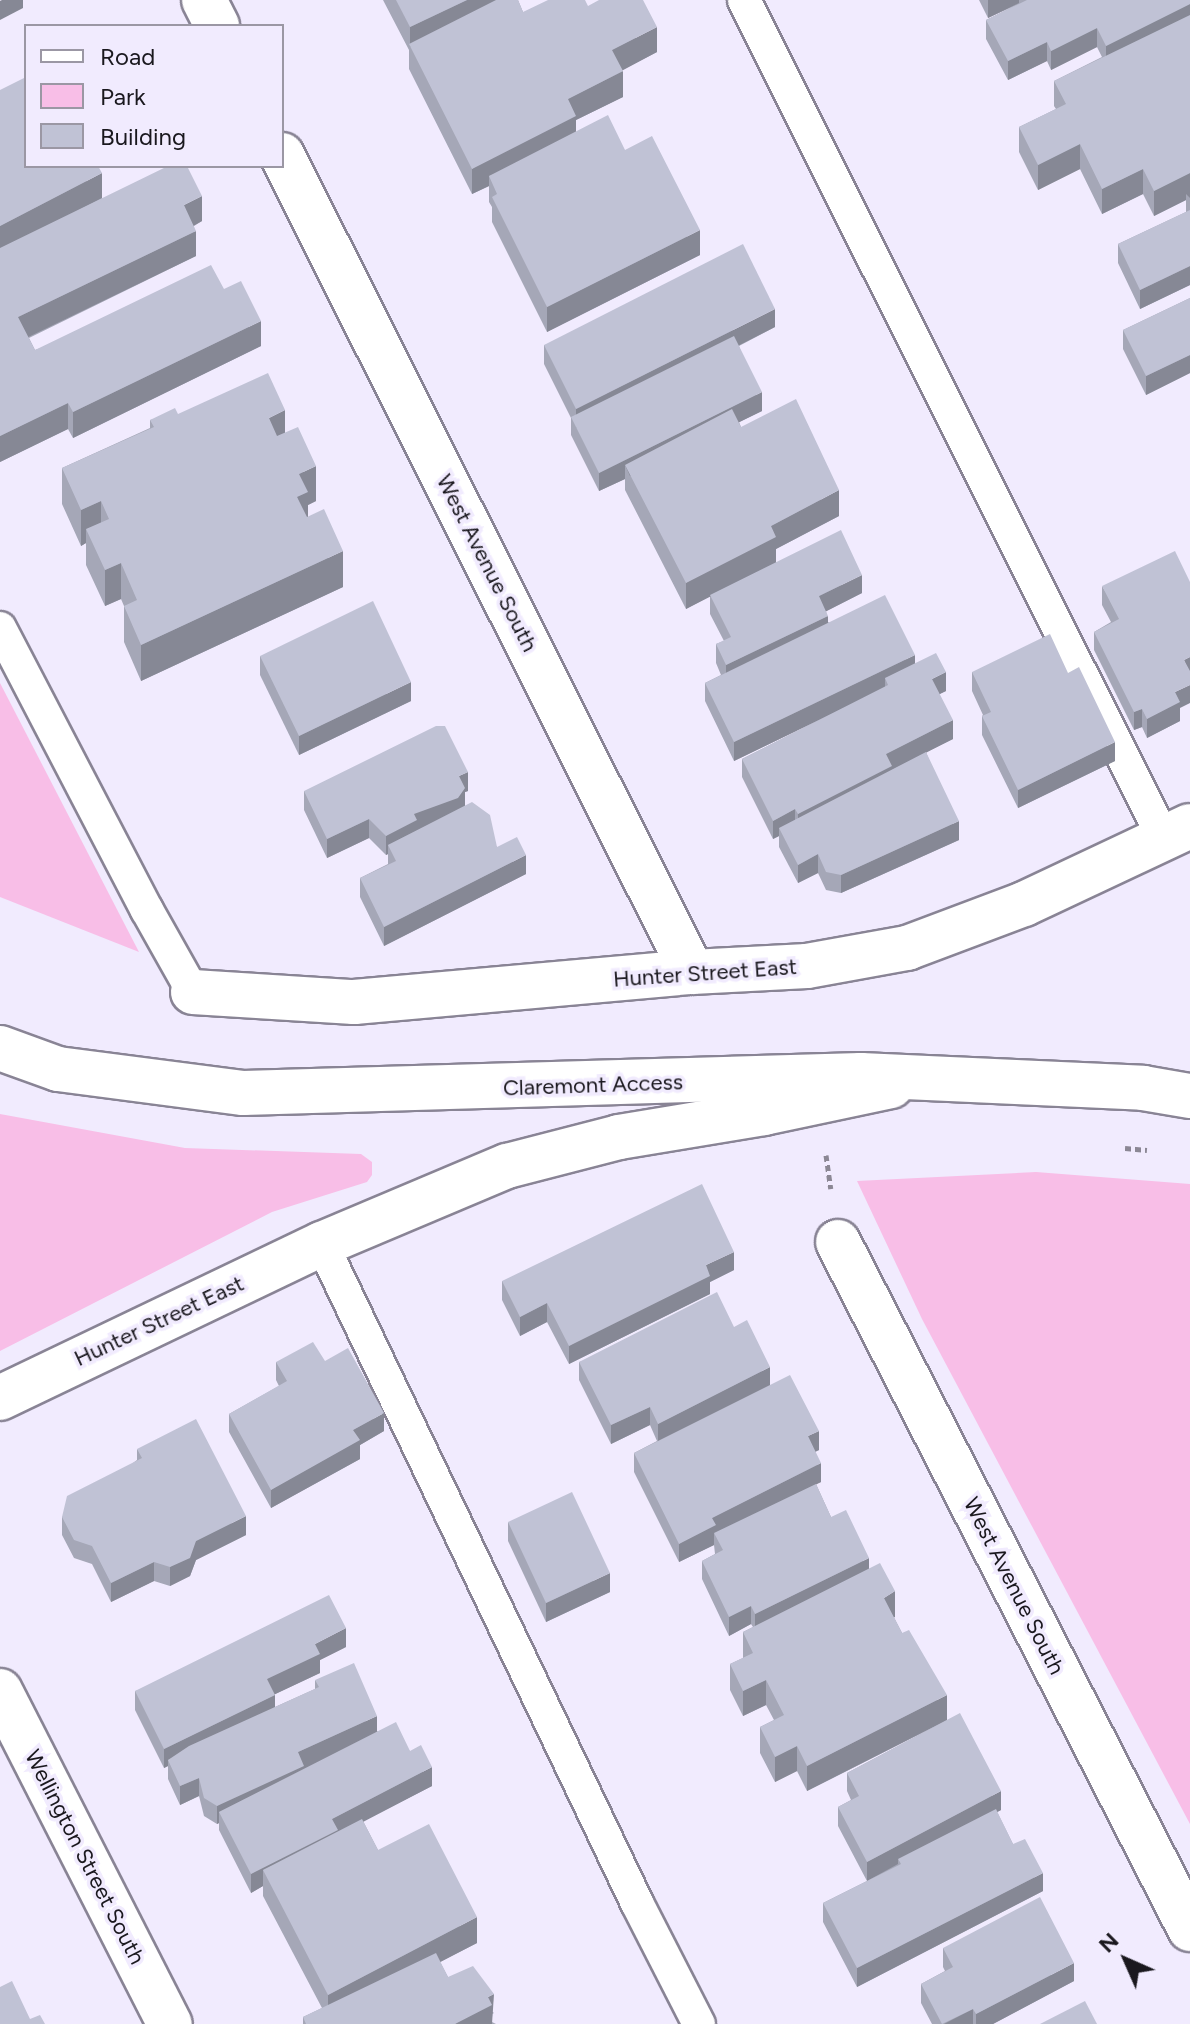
<!DOCTYPE html>
<html>
<head>
<meta charset="utf-8">
<style>
	body { margin:0 }
	#map { position:relative; width:1190px; height:2024px; overflow:hidden; background:#f1ebfe; font-family:Figtree,sans-serif }
	div>[style] { position:absolute }
	[style*='--x'] { left:calc(var(--x)*1px); top:calc(var(--y)*1px); width:calc(var(--w)*1px); rotate:calc(var(--a)*1deg) }
	.green>* { inset:0; background:#f8bee7 }
	.path>* { height:5px; margin-top:-2.5px; transform-origin:0; background:repeating-linear-gradient(90deg,#8b8794 0 6px,transparent 0 10px) }
	.roads { filter:drop-shadow(2px 0 #898495) drop-shadow(-2px 0 #898495) drop-shadow(0 2px #898495) drop-shadow(0 -2px #898495) }
	.lane>* { height:32px; margin:-16px; padding:0 16px; transform-origin:16px; border-radius:16px; background:#fff }
	.street>* { height:44px; margin:-22px; padding:0 22px; transform-origin:22px; border-radius:22px; background:#fff }
	.secondary>* { height:44px; margin:-22px; padding:0 22px; transform-origin:22px; border-radius:22px; background:#fff }
	.primary>* { height:44px; margin:-22px; padding:0 22px; transform-origin:22px; border-radius:22px; background:#fff }
	.wall>* { inset:0; background:#a5a7b7 }
	.shaded-wall>* { inset:0; background:#868895 }
	.building>* { inset:0; background:#c0c2d5 }
	span { translate:-50% -50%; white-space:nowrap; text-align:center; line-height:1.15; -webkit-text-stroke:7px #f1ebfe; paint-order:stroke }
	.street-label { font-size:22px; color:#1a181e }
	.legend { position:absolute; left:24px; top:24px; width:260px; height:144px; box-sizing:border-box; background:#f1ebfe; border:2px solid #9b97a4; margin:0; padding:10px 14px; list-style:none; font-size:24px; color:#1a181e }
	.legend li { display:flex; align-items:center; gap:16px; height:40px }
	.legend b { width:40px; border:2px solid #9b97a4 }
	.north { position:absolute; left:1086px; top:1920px; width:80px; height:80px; -webkit-text-stroke:6px #f1ebfe; paint-order:stroke; rotate:315deg; font-size:22px; font-weight:700; line-height:32px; text-align:center; color:#1a181e }
	.north::after { content:''; display:block; margin:auto; width:28px; height:36px; background:#1a181e; clip-path:polygon(50% 0,100% 100%,50% 72%,0 100%) }
</style>
</head>
<body>
<div id="map">
	<div class="green">
		<i style="clip-path:polygon(0 683px,139px 952px,0 897px)"></i>
		<i style="clip-path:polygon(0 1114px,185px 1148px,361px 1154px,372px 1162px,372px 1175px,367px 1182px,272px 1212px,0 1351px)"></i>
		<i style="clip-path:polygon(1036px 1172px,1190px 1184px,1190px 1824px,922px 1319px,857px 1181px)"></i>
	</div>
	<div class="path">
		<i style="--x:1125;--y:1148;--w:22;--a:5"></i>
		<i style="--x:826;--y:1155;--w:34;--a:82"></i>
	</div>
	<div class="roads">
		<div class="lane">
			<i style="--x:744;--y:0;--w:938;--a:63.41"></i>
			<i style="--x:0;--y:628;--w:318;--a:62.5"></i>
			<i style="--x:147;--y:910;--w:94;--a:60.7"></i>
			<i style="--x:322;--y:1244;--w:730;--a:64.45"></i>
			<i style="--x:637;--y:1903;--w:136;--a:62.9"></i>
		</div>
		<div class="street">
			<i style="--x:204;--y:0;--w:29;--a:63"></i>
			<i style="--x:282;--y:155;--w:914;--a:63.35"></i>
			<i style="--x:193;--y:992;--w:161;--a:3.6"></i>
			<i style="--x:354;--y:1002;--w:339;--a:-5.1"></i>
			<i style="--x:692;--y:972;--w:115;--a:-3"></i>
			<i style="--x:807;--y:966;--w:102;--a:-10.2"></i>
			<i style="--x:907;--y:948;--w:125;--a:-20.6"></i>
			<i style="--x:1024;--y:904;--w:183;--a:-25.2"></i>
			<i style="--x:838;--y:1242;--w:772;--a:62.87"></i>
		</div>
		<div class="secondary">
			<i style="--x:0;--y:1398;--w:357;--a:-25.6"></i>
			<i style="--x:322;--y:1244;--w:201;--a:-22.9"></i>
			<i style="--x:507;--y:1166;--w:116;--a:-14.5"></i>
			<i style="--x:619;--y:1137;--w:147;--a:-9.4"></i>
			<i style="--x:764;--y:1113;--w:130;--a:-12"></i>
			<i style="--x:0;--y:1691;--w:374;--a:63"></i>
		</div>
		<div class="primary">
			<i style="--x:0;--y:1048;--w:62;--a:19.9"></i>
			<i style="--x:58;--y:1069;--w:187;--a:7.4"></i>
			<i style="--x:243;--y:1093;--w:618;--a:-1.67"></i>
			<i style="--x:861;--y:1075;--w:282;--a:2.6"></i>
			<i style="--x:1143;--y:1088;--w:48;--a:9.7"></i>
		</div>
	</div>
	<div class="wall">
		<i style="clip-path:polygon(383px 0,518px 0,523px 12px,588px 6px,657px 52px,622px 70px,623px 97px,576px 120px,576px 132px,625px 150px,700px 255px,547px 332px,492px 222px,492px 207px,489px 202px,489px 186px,472px 194px,409px 69px,409px 50px)"></i>
		<i style="clip-path:polygon(979px 0,1190px 0,1190px 285px,1140px 309px,1118px 263px,1118px 244px,1186px 212px,1186px 200px,1154px 216px,1143px 194px,1102px 214px,1080px 169px,1038px 190px,1019px 152px,1019px 127px,1056px 109px,1054px 106px,1054px 81px,1102px 57px,1097px 47px,1051px 70px,1047px 61px,1008px 80px,986px 39px,986px 20px,1019px 4px,988px 18px)"></i>
		<i style="clip-path:polygon(0 90px,102px 198px,202px 221px,194px 226px,196px 256px,29px 338px,35px 350px,224px 289px,261px 346px,73px 438px,68px 429px,0 462px)"></i>
		<i style="clip-path:polygon(1190px 298px,1190px 373px,1146px 395px,1123px 349px,1123px 330px)"></i>
		<i style="clip-path:polygon(775px 327px,739px 346px,762px 411px,739px 422px,741px 427px,839px 516px,776px 549px,776px 562px,862px 593px,826px 611px,828px 622px,915px 664px,946px 691px,939px 694px,953px 739px,926px 752px,959px 840px,841px 893px,826px 890px,818px 873px,798px 883px,779px 847px,779px 836px,773px 839px,742px 777px,742px 759px,819px 720px,734px 761px,705px 701px,705px 683px,721px 675px,716px 663px,716px 644px,724px 641px,710px 614px,710px 596px,686px 609px,625px 490px,625px 479px,599px 491px,571px 435px,571px 418px,544px 364px,544px 345px)"></i>
		<i style="clip-path:polygon(178px 414px,285px 433px,316px 501px,308px 505px,308px 517px,343px 587px,141px 681px,124px 642px,124px 606px,121px 599px,105px 606px,86px 565px,86px 543px,81px 546px,62px 504px,62px 468px,150px 428px,150px 420px)"></i>
		<i style="clip-path:polygon(1102px 586px,1180px 708px,1180px 721px,1147px 738px,1142px 727px,1134px 730px,1094px 650px,1094px 632px,1111px 622px,1102px 605px)"></i>
		<i style="clip-path:polygon(260px 656px,411px 701px,299px 755px,260px 675px)"></i>
		<i style="clip-path:polygon(972px 672px,1068px 673px,1115px 761px,1018px 808px,982px 735px,982px 716px,983px 715px,972px 691px)"></i>
		<i style="clip-path:polygon(304px 791px,468px 791px,465px 792px,465px 806px,497px 847px,526px 874px,384px 946px,360px 897px,360px 878px,388px 864px,388px 854px,386px 855px,369px 838px,327px 858px,304px 810px)"></i>
		<i style="clip-path:polygon(734px 1270px,710px 1282px,710px 1294px,569px 1364px,547px 1322px,520px 1336px,502px 1300px,502px 1281px)"></i>
		<i style="clip-path:polygon(734px 1327px,770px 1385px,819px 1450px,815px 1452px,821px 1482px,816px 1484px,831px 1517px,869px 1569px,947px 1720px,1001px 1810px,997px 1812px,1013px 1844px,1043px 1891px,857px 1987px,823px 1922px,823px 1903px,867px 1881px,838px 1826px,838px 1807px,851px 1800px,847px 1791px,847px 1773px,934px 1727px,807px 1791px,797px 1771px,775px 1782px,760px 1753px,760px 1727px,774px 1720px,766px 1705px,743px 1716px,730px 1690px,730px 1664px,743px 1658px,743px 1632px,753px 1627px,751px 1624px,729px 1636px,702px 1579px,702px 1561px,715px 1554px,714px 1545px,679px 1562px,634px 1472px,634px 1453px,657px 1441px,650px 1425px,611px 1444px,579px 1380px,579px 1362px)"></i>
		<i style="clip-path:polygon(325px 1361px,384px 1431px,360px 1445px,360px 1459px,271px 1508px,229px 1432px,229px 1414px,279px 1386px,276px 1380px,276px 1362px)"></i>
		<i style="clip-path:polygon(137px 1449px,246px 1535px,196px 1560px,190px 1576px,170px 1586px,154px 1581px,111px 1602px,92px 1564px,74px 1558px,62px 1535px,62px 1517px,137px 1460px)"></i>
		<i style="clip-path:polygon(508px 1522px,610px 1592px,546px 1622px,508px 1541px)"></i>
		<i style="clip-path:polygon(346px 1647px,320px 1660px,320px 1673px,275px 1694px,275px 1707px,315px 1689px,315px 1680px,377px 1731px,410px 1751px,432px 1786px,363px 1821px,378px 1850px,477px 1943px,440px 1962px,448px 1977px,494px 2013px,492px 2014px,492px 2022px,496px 2024px,303px 2024px,303px 2017px,322px 2008px,263px 1896px,263px 1886px,251px 1893px,219px 1830px,219px 1823px,217px 1824px,204px 1816px,199px 1796px,180px 1805px,168px 1779px,168px 1766px,164px 1768px,135px 1710px,135px 1691px)"></i>
		<i style="clip-path:polygon(943px 1948px,1074px 1981px,993px 2024px,932px 2024px,921px 2003px,921px 1984px,945px 1971px,943px 1967px)"></i>
	</div>
	<div class="shaded-wall">
		<i style="clip-path:polygon(2px 0,23px 0,23px 8px,0 20px,0 1px)"></i>
		<i style="clip-path:polygon(467px 0,503px 0,410px 47px,410px 27px)"></i>
		<i style="clip-path:polygon(988px 0,1019px 0,1019px 3px,988px 18px)"></i>
		<i style="clip-path:polygon(1190px 4px,1190px 23px,1106px 64px,1106px 46px)"></i>
		<i style="clip-path:polygon(657px 27px,657px 52px,612px 76px,612px 50px)"></i>
		<i style="clip-path:polygon(1097px 28px,1097px 47px,1051px 70px,1051px 51px)"></i>
		<i style="clip-path:polygon(1047px 42px,1047px 61px,1008px 80px,1008px 61px)"></i>
		<i style="clip-path:polygon(623px 71px,623px 97px,576px 120px,576px 142px,489px 176px,489px 186px,472px 194px,472px 169px,568px 99px)"></i>
		<i style="clip-path:polygon(1080px 144px,1080px 169px,1038px 190px,1038px 165px)"></i>
		<i style="clip-path:polygon(1143px 169px,1143px 194px,1102px 214px,1102px 189px)"></i>
		<i style="clip-path:polygon(102px 173px,102px 198px,0 251px,0 226px)"></i>
		<i style="clip-path:polygon(1190px 173px,1190px 198px,1186px 194px,1186px 200px,1154px 216px,1154px 191px)"></i>
		<i style="clip-path:polygon(202px 196px,202px 221px,184px 231px,184px 205px)"></i>
		<i style="clip-path:polygon(700px 230px,700px 255px,547px 332px,547px 307px)"></i>
		<i style="clip-path:polygon(196px 231px,196px 256px,18px 342px,18px 317px)"></i>
		<i style="clip-path:polygon(1190px 266px,1190px 285px,1140px 309px,1140px 290px)"></i>
		<i style="clip-path:polygon(775px 309px,775px 327px,576px 428px,576px 409px)"></i>
		<i style="clip-path:polygon(261px 321px,261px 346px,73px 438px,73px 412px)"></i>
		<i style="clip-path:polygon(1190px 355px,1190px 373px,1146px 395px,1146px 376px)"></i>
		<i style="clip-path:polygon(762px 392px,762px 411px,630px 476px,625px 465px,625px 479px,599px 491px,599px 473px)"></i>
		<i style="clip-path:polygon(68px 403px,68px 429px,0 462px,0 436px)"></i>
		<i style="clip-path:polygon(285px 410px,285px 446px,269px 454px,269px 418px)"></i>
		<i style="clip-path:polygon(316px 466px,316px 501px,308px 505px,308px 528px,297px 497px,299px 474px)"></i>
		<i style="clip-path:polygon(839px 490px,839px 516px,776px 549px,776px 563px,686px 609px,686px 583px,771px 526px)"></i>
		<i style="clip-path:polygon(101px 501px,101px 536px,86px 529px,86px 543px,81px 546px,81px 510px)"></i>
		<i style="clip-path:polygon(343px 551px,343px 587px,141px 681px,141px 645px)"></i>
		<i style="clip-path:polygon(121px 563px,121px 599px,105px 606px,105px 570px)"></i>
		<i style="clip-path:polygon(862px 575px,862px 593px,819px 615px,819px 596px)"></i>
		<i style="clip-path:polygon(828px 616px,828px 635px,726px 684px,726px 665px)"></i>
		<i style="clip-path:polygon(915px 655px,915px 673px,885px 678px,885px 688px,734px 761px,734px 742px)"></i>
		<i style="clip-path:polygon(1190px 657px,1190px 676px,1184px 660px)"></i>
		<i style="clip-path:polygon(946px 672px,946px 691px,932px 698px,932px 679px)"></i>
		<i style="clip-path:polygon(411px 682px,411px 701px,299px 755px,299px 736px)"></i>
		<i style="clip-path:polygon(1190px 685px,1190px 703px,1180px 708px,1180px 721px,1147px 738px,1147px 719px,1175px 692px)"></i>
		<i style="clip-path:polygon(1142px 709px,1142px 727px,1134px 730px,1134px 712px)"></i>
		<i style="clip-path:polygon(953px 720px,953px 739px,892px 770px,798px 833px,798px 814px,886px 754px)"></i>
		<i style="clip-path:polygon(1115px 742px,1115px 761px,1018px 808px,1018px 790px)"></i>
		<i style="clip-path:polygon(468px 772px,468px 791px,465px 792px,465px 807px,388px 845px,388px 854px,386px 855px,386px 836px,459px 776px)"></i>
		<i style="clip-path:polygon(795px 809px,795px 828px,779px 828px,779px 836px,773px 839px,773px 821px)"></i>
		<i style="clip-path:polygon(369px 819px,369px 838px,327px 858px,327px 839px)"></i>
		<i style="clip-path:polygon(959px 821px,959px 840px,841px 893px,841px 875px)"></i>
		<i style="clip-path:polygon(818px 854px,818px 873px,798px 883px,798px 865px)"></i>
		<i style="clip-path:polygon(526px 855px,526px 874px,384px 946px,384px 927px)"></i>
		<i style="clip-path:polygon(734px 1252px,734px 1270px,710px 1282px,710px 1294px,569px 1364px,569px 1346px,706px 1265px)"></i>
		<i style="clip-path:polygon(547px 1303px,547px 1322px,520px 1336px,520px 1317px)"></i>
		<i style="clip-path:polygon(770px 1367px,770px 1386px,658px 1443px,658px 1424px)"></i>
		<i style="clip-path:polygon(650px 1407px,650px 1425px,611px 1444px,611px 1425px)"></i>
		<i style="clip-path:polygon(384px 1413px,384px 1431px,360px 1445px,360px 1459px,271px 1508px,271px 1490px,353px 1430px)"></i>
		<i style="clip-path:polygon(819px 1431px,819px 1450px,808px 1455px,808px 1436px)"></i>
		<i style="clip-path:polygon(821px 1463px,821px 1482px,716px 1535px,714px 1533px,714px 1545px,679px 1562px,679px 1544px,712px 1518px)"></i>
		<i style="clip-path:polygon(246px 1516px,246px 1535px,196px 1560px,190px 1576px,170px 1586px,170px 1567px,196px 1541px)"></i>
		<i style="clip-path:polygon(869px 1558px,869px 1577px,755px 1633px,755px 1614px)"></i>
		<i style="clip-path:polygon(154px 1562px,154px 1581px,111px 1602px,111px 1583px)"></i>
		<i style="clip-path:polygon(610px 1573px,610px 1592px,546px 1622px,546px 1603px)"></i>
		<i style="clip-path:polygon(895px 1591px,895px 1617px,884px 1623px,884px 1598px)"></i>
		<i style="clip-path:polygon(751px 1606px,751px 1624px,729px 1636px,729px 1617px)"></i>
		<i style="clip-path:polygon(346px 1628px,346px 1647px,320px 1660px,320px 1673px,267px 1698px,267px 1679px,315px 1644px)"></i>
		<i style="clip-path:polygon(766px 1680px,766px 1705px,743px 1716px,743px 1691px)"></i>
		<i style="clip-path:polygon(275px 1695px,275px 1713px,168px 1760px,168px 1766px,164px 1768px,164px 1749px)"></i>
		<i style="clip-path:polygon(947px 1695px,947px 1720px,807px 1791px,807px 1766px)"></i>
		<i style="clip-path:polygon(377px 1716px,377px 1734px,219px 1812px,219px 1823px,217px 1824px,217px 1806px,298px 1752px)"></i>
		<i style="clip-path:polygon(797px 1746px,797px 1771px,775px 1782px,775px 1757px)"></i>
		<i style="clip-path:polygon(432px 1767px,432px 1786px,338px 1835px,263px 1870px,263px 1886px,251px 1893px,251px 1874px,332px 1819px)"></i>
		<i style="clip-path:polygon(199px 1778px,199px 1796px,180px 1805px,180px 1786px)"></i>
		<i style="clip-path:polygon(1001px 1791px,1001px 1810px,901px 1863px,898px 1859px,898px 1864px,867px 1881px,867px 1862px)"></i>
		<i style="clip-path:polygon(1043px 1873px,1043px 1891px,857px 1987px,857px 1968px)"></i>
		<i style="clip-path:polygon(477px 1917px,477px 1943px,328px 2020px,328px 1995px)"></i>
		<i style="clip-path:polygon(1074px 1963px,1074px 1981px,993px 2024px,976px 2024px,976px 2014px)"></i>
		<i style="clip-path:polygon(494px 1994px,492px 2024px,455px 2024px,488px 1997px)"></i>
		<i style="clip-path:polygon(973px 2009px,973px 2024px,944px 2024px)"></i>
	</div>
	<div class="building">
		<i style="clip-path:polygon(396px 0,467px 0,410px 27px)"></i>
		<i style="clip-path:polygon(496px 0,518px 0,523px 12px,548px 0,585px 0,588px 6px,599px 0,643px 0,657px 27px,612px 50px,623px 71px,568px 99px,576px 116px,472px 169px,409px 44px)"></i>
		<i style="clip-path:polygon(1027px 0,1190px 0,1190px 4px,1106px 46px,1097px 28px,1051px 51px,1047px 42px,1008px 61px,986px 20px)"></i>
		<i style="clip-path:polygon(1190px 15px,1190px 173px,1154px 191px,1143px 169px,1102px 189px,1080px 144px,1038px 165px,1019px 127px,1066px 104px,1054px 81px)"></i>
		<i style="clip-path:polygon(26px 77px,26px 166px,98px 166px,102px 173px,0 226px,0 90px)"></i>
		<i style="clip-path:polygon(608px 115px,625px 150px,652px 136px,700px 230px,547px 307px,492px 197px,497px 194px,489px 176px)"></i>
		<i style="clip-path:polygon(168px 166px,187px 166px,202px 196px,184px 205px,196px 231px,18px 317px,35px 350px,211px 265px,224px 289px,241px 281px,261px 321px,73px 412px,68px 403px,0 436px,0 248px)"></i>
		<i style="clip-path:polygon(1190px 210px,1190px 266px,1140px 290px,1118px 244px)"></i>
		<i style="clip-path:polygon(743px 244px,775px 309px,576px 409px,544px 345px)"></i>
		<i style="clip-path:polygon(1190px 298px,1190px 355px,1146px 376px,1123px 330px)"></i>
		<i style="clip-path:polygon(734px 336px,762px 392px,599px 473px,571px 417px)"></i>
		<i style="clip-path:polygon(268px 373px,285px 410px,269px 418px,277px 436px,298px 427px,316px 466px,299px 474px,308px 492px,297px 497px,307px 517px,324px 509px,343px 551px,141px 645px,124px 606px,137px 600px,121px 563px,105px 570px,86px 529px,109px 519px,101px 501px,81px 510px,62px 468px,154px 427px,150px 420px,175px 408px,178px 414px)"></i>
		<i style="clip-path:polygon(796px 399px,839px 490px,771px 526px,776px 537px,686px 583px,625px 465px,732px 409px,741px 427px)"></i>
		<i style="clip-path:polygon(841px 530px,862px 575px,819px 596px,828px 616px,726px 665px,716px 644px,731px 637px,710px 595px)"></i>
		<i style="clip-path:polygon(1175px 551px,1190px 582px,1190px 657px,1184px 660px,1190px 671px,1190px 685px,1175px 692px,1180px 702px,1147px 719px,1142px 709px,1134px 712px,1094px 632px,1119px 619px,1102px 586px)"></i>
		<i style="clip-path:polygon(885px 595px,915px 655px,734px 742px,705px 683px)"></i>
		<i style="clip-path:polygon(373px 601px,411px 682px,299px 736px,260px 656px)"></i>
		<i style="clip-path:polygon(1050px 634px,1068px 673px,1079px 667px,1115px 742px,1018px 790px,982px 716px,991px 712px,972px 672px)"></i>
		<i style="clip-path:polygon(936px 653px,946px 672px,932px 679px,953px 720px,886px 754px,892px 766px,798px 814px,795px 809px,773px 821px,742px 759px,888px 685px,885px 678px)"></i>
		<i style="clip-path:polygon(436px 726px,445px 726px,468px 772px,459px 776px,465px 788px,458px 798px,414px 814px,417px 820px,386px 836px,369px 819px,327px 839px,304px 791px)"></i>
		<i style="clip-path:polygon(926px 752px,959px 821px,841px 875px,826px 872px,818px 854px,798px 865px,779px 828px)"></i>
		<i style="clip-path:polygon(472px 802px,490px 815px,497px 847px,517px 837px,526px 855px,384px 927px,360px 878px,396px 861px,388px 845px)"></i>
		<i style="clip-path:polygon(702px 1184px,734px 1252px,706px 1265px,710px 1276px,569px 1346px,547px 1303px,520px 1317px,502px 1281px)"></i>
		<i style="clip-path:polygon(717px 1292px,734px 1327px,747px 1320px,770px 1367px,658px 1424px,650px 1407px,611px 1425px,579px 1362px)"></i>
		<i style="clip-path:polygon(313px 1342px,325px 1361px,348px 1348px,384px 1413px,353px 1430px,360px 1440px,271px 1490px,229px 1414px,287px 1381px,276px 1362px)"></i>
		<i style="clip-path:polygon(790px 1375px,819px 1431px,808px 1436px,821px 1463px,712px 1518px,716px 1525px,679px 1544px,634px 1453px)"></i>
		<i style="clip-path:polygon(196px 1419px,246px 1516px,196px 1541px,190px 1558px,170px 1567px,154px 1562px,111px 1583px,92px 1546px,74px 1540px,62px 1517px,67px 1496px,142px 1458px,137px 1449px)"></i>
		<i style="clip-path:polygon(816px 1484px,831px 1517px,846px 1510px,869px 1558px,755px 1614px,751px 1606px,729px 1617px,702px 1561px,723px 1550px,714px 1533px)"></i>
		<i style="clip-path:polygon(572px 1492px,610px 1573px,546px 1603px,508px 1522px)"></i>
		<i style="clip-path:polygon(880px 1563px,895px 1591px,884px 1598px,902px 1633px,909px 1630px,947px 1695px,807px 1766px,797px 1746px,775px 1757px,760px 1727px,784px 1715px,766px 1680px,743px 1691px,730px 1664px,753px 1653px,743px 1632px)"></i>
		<i style="clip-path:polygon(329px 1595px,346px 1628px,315px 1644px,320px 1654px,267px 1679px,275px 1695px,164px 1749px,135px 1691px)"></i>
		<i style="clip-path:polygon(354px 1663px,377px 1716px,298px 1752px,304px 1766px,217px 1806px,204px 1798px,199px 1778px,180px 1786px,168px 1760px,189px 1746px,319px 1687px,315px 1680px)"></i>
		<i style="clip-path:polygon(960px 1713px,1001px 1791px,867px 1862px,838px 1807px,859px 1796px,847px 1773px)"></i>
		<i style="clip-path:polygon(396px 1722px,410px 1751px,421px 1745px,432px 1767px,332px 1819px,338px 1830px,251px 1874px,219px 1812px)"></i>
		<i style="clip-path:polygon(996px 1809px,1013px 1844px,1025px 1839px,1043px 1873px,857px 1968px,823px 1903px,901px 1864px,898px 1859px)"></i>
		<i style="clip-path:polygon(362px 1819px,378px 1850px,429px 1824px,477px 1917px,328px 1995px,263px 1870px)"></i>
		<i style="clip-path:polygon(1040px 1897px,1074px 1963px,976px 2014px,973px 2009px,942px 2024px,921px 1984px,953px 1967px,943px 1948px)"></i>
		<i style="clip-path:polygon(436px 1953px,448px 1977px,473px 1966px,494px 1994px,488px 1997px,492px 2005px,455px 2024px,306px 2024px,303px 2017px)"></i>
		<i style="clip-path:polygon(12px 1981px,30px 2019px,40px 2015px,45px 2024px,0 2024px,0 1987px)"></i>
		<i style="clip-path:polygon(1085px 2001px,1097px 2024px,1040px 2024px)"></i>
	</div>
	<div class="street-label">
		<span style="left:487px;top:563px;rotate:63deg">West Avenue South</span>
		<span style="left:705px;top:973px;rotate:-4deg">Hunter Street East</span>
		<span style="left:593px;top:1085px;rotate:-2deg">Claremont Access</span>
		<span style="left:159px;top:1321px;rotate:-25deg">Hunter Street East</span>
		<span style="left:1014px;top:1586px;rotate:63deg">West Avenue South</span>
		<span style="left:85px;top:1857px;rotate:63deg">Wellington Street South</span>
	</div>
	<ul class="legend">
	<li><b style="height:10px;background:#fff"></b>Road</li>
	<li><b style="height:22px;background:#f8bee7"></b>Park</li>
	<li><b style="height:22px;background:#c0c2d5"></b>Building</li>
	</ul>
	<div class="north">N</div>
</div>
</body>
</html>
